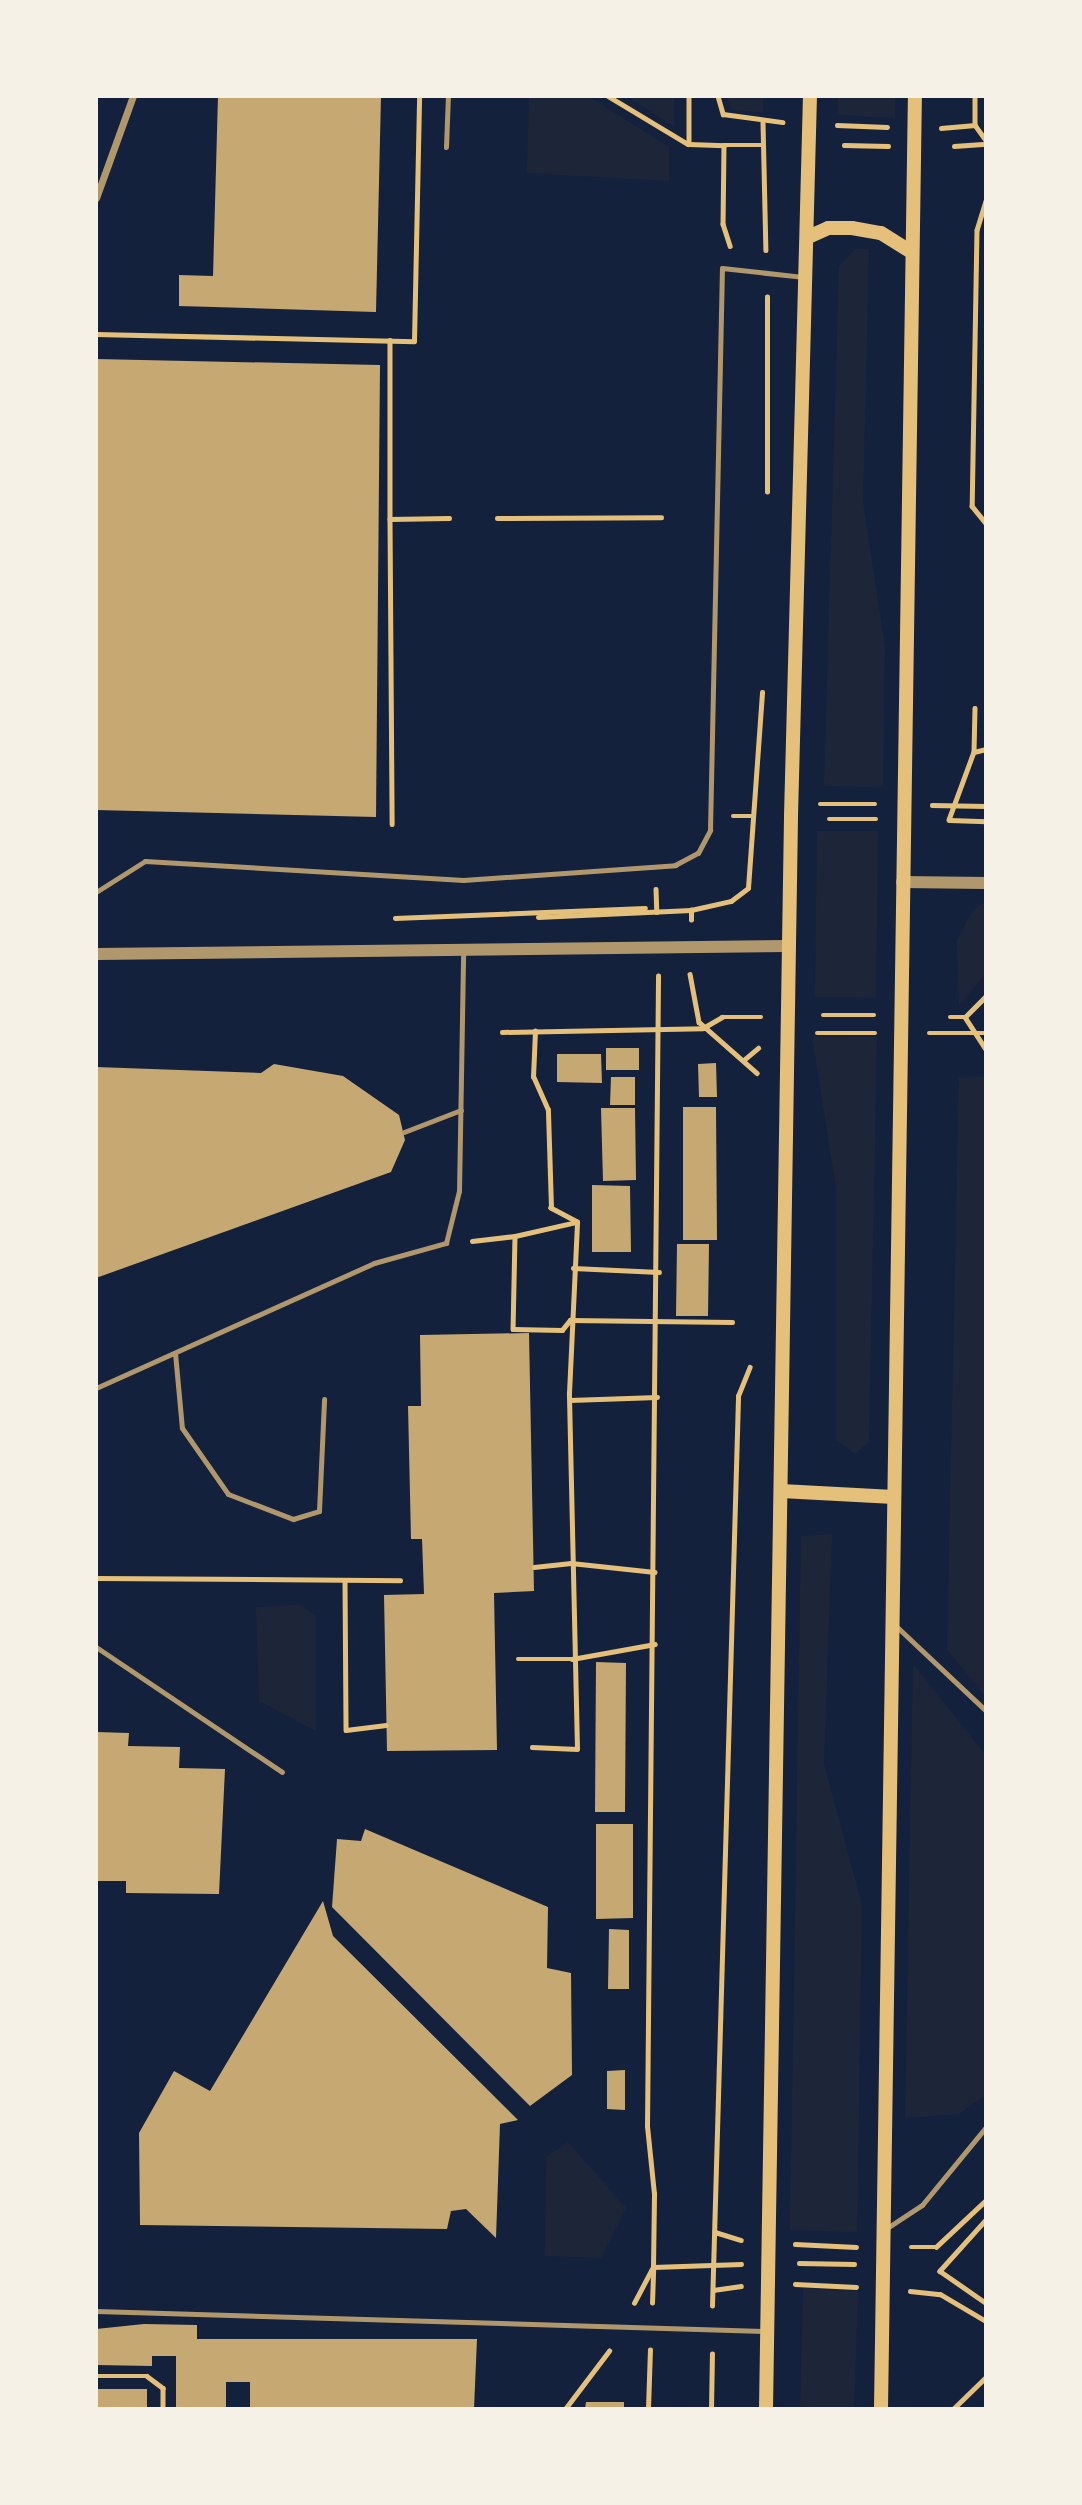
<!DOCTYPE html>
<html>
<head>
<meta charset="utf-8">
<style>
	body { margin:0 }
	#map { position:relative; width:1082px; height:2505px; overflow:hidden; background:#14213d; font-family:"Source Serif 4",serif }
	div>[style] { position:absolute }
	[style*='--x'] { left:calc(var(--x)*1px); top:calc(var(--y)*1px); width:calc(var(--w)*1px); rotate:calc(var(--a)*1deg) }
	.green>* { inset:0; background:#1d2539 }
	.building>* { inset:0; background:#c6a872 }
	.path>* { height:4.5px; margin:-2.25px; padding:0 2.25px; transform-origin:2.25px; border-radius:2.25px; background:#e5c07b }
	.service>* { height:5px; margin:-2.5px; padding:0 2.5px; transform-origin:2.5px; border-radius:2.5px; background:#b1986c }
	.minor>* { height:7px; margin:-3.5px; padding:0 3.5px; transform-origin:3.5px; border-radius:3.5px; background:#b1986c }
	.tertiary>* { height:12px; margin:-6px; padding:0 6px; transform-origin:6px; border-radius:6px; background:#b1986c }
	.secondary>* { height:14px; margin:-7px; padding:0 7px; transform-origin:7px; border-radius:7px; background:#e5c07b }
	span { translate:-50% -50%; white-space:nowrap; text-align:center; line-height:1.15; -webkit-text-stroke:5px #f6f1e7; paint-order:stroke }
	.frame { position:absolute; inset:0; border:98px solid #f6f1e7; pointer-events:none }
</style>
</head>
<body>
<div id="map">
	<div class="green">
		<i style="clip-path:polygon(529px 96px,588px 96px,669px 147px,669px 181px,527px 173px)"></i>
		<i style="clip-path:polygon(627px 96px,674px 96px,674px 127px)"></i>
		<i style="clip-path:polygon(726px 96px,763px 96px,763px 112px,732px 110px)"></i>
		<i style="clip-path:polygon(838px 96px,895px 96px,895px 118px,838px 115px)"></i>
		<i style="clip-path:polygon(855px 249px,869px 249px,863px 502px,885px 647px,883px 787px,824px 786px,839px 266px)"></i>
		<i style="clip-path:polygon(817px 831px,878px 831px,876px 998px,815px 997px)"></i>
		<i style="clip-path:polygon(986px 901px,986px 973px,959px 1006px,957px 940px,972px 911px)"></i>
		<i style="clip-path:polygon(812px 1036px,877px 1037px,869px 1442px,855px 1454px,836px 1440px,836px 1188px)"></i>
		<i style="clip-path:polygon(986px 1076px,986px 1697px,947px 1650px,959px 1078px)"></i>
		<i style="clip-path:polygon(832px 1534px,824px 1764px,862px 1905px,857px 2232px,790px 2230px,801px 1536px)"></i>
		<i style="clip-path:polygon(301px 1605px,316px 1616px,316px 1731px,259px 1701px,256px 1607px)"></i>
		<i style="clip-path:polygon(913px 1664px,986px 1755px,986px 2095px,959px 2114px,905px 2118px)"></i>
		<i style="clip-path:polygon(568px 2142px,626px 2208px,601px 2258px,545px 2256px,546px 2157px)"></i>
		<i style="clip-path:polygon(803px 2288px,858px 2291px,854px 2409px,800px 2409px)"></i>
	</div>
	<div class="building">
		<i style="clip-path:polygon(218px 96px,381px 96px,376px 312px,179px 306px,179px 275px,213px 276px)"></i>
		<i style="clip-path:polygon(96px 359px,380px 365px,376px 817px,96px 810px)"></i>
		<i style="clip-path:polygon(606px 1048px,639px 1048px,639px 1070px,606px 1070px)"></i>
		<i style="clip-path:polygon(557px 1054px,601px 1054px,602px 1083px,557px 1082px)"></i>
		<i style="clip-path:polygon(716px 1063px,717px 1097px,699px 1097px,698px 1064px)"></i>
		<i style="clip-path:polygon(274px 1064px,343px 1076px,399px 1115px,405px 1140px,391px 1172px,96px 1278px,96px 1067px,261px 1073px)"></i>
		<i style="clip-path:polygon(611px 1077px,635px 1077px,635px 1105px,610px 1105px)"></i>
		<i style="clip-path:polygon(683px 1107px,716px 1107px,717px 1240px,683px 1240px)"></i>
		<i style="clip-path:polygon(601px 1108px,635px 1108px,636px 1180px,603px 1181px)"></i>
		<i style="clip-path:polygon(592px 1185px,630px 1186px,631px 1252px,592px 1252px)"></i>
		<i style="clip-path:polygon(677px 1244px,709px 1244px,708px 1316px,676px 1316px)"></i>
		<i style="clip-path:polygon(529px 1333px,534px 1591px,494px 1593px,497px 1750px,387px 1751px,384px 1595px,424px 1594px,422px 1539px,411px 1539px,408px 1406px,421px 1406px,420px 1335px)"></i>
		<i style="clip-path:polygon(596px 1662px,626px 1663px,625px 1812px,595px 1812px)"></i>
		<i style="clip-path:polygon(96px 1732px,129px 1733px,128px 1746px,180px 1747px,179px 1768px,225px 1769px,219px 1894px,126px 1893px,126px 1881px,96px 1881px)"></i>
		<i style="clip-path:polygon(596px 1824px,633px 1824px,633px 1918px,596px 1919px)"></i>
		<i style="clip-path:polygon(365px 1829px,548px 1907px,547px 1968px,571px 1973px,572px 2075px,530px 2106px,332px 1907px,337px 1839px,361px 1841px)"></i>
		<i style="clip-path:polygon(323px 1901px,333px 1936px,518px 2120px,500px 2124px,496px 2238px,466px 2209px,451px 2211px,447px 2229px,140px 2225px,139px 2133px,174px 2071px,210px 2091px)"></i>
		<i style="clip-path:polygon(609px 1929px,629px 1930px,629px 1989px,608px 1989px)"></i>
		<i style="clip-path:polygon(625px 2070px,625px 2110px,607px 2109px,607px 2071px)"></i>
		<i style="clip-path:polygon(144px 2324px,197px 2325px,197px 2339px,477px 2339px,474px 2409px,250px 2409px,250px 2382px,226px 2382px,226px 2409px,176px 2409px,176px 2356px,152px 2356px,152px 2366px,96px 2365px,96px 2329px)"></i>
		<i style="clip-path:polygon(96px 2389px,147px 2389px,147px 2409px,96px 2409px)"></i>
		<i style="clip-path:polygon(586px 2402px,624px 2402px,624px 2409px,585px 2409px)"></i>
	</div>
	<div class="path">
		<i style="--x:608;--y:96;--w:93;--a:31"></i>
		<i style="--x:689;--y:96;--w:48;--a:90"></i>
		<i style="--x:689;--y:144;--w:35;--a:2"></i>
		<i style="--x:724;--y:145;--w:79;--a:90.7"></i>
		<i style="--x:723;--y:224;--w:23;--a:72"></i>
		<i style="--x:718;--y:96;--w:19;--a:74"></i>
		<i style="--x:723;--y:114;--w:60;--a:7.7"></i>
		<i style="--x:975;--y:96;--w:29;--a:90"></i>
		<i style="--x:975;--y:125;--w:19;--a:54"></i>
		<i style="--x:763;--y:122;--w:128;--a:88.7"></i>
		<i style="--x:837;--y:125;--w:50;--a:2.3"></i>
		<i style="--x:941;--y:128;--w:34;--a:-5"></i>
		<i style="--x:724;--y:145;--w:39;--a:0"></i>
		<i style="--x:844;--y:145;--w:44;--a:1.3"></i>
		<i style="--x:954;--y:146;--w:32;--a:-4"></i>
		<i style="--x:986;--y:201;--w:30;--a:107"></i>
		<i style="--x:977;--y:230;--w:276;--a:91"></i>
		<i style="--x:972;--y:506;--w:22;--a:51"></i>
		<i style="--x:96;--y:334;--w:318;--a:1.3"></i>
		<i style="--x:414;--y:341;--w:245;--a:-88.8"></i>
		<i style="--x:390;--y:340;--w:179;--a:90"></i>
		<i style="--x:390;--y:519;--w:59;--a:-1"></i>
		<i style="--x:767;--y:492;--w:195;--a:-90"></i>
		<i style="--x:497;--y:518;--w:164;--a:-0.3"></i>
		<i style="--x:390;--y:519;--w:305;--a:89.6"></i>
		<i style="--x:975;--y:708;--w:44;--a:91.3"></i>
		<i style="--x:974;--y:752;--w:72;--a:110.2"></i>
		<i style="--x:949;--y:820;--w:37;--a:2"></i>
		<i style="--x:974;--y:752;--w:12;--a:-14"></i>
		<i style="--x:820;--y:804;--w:55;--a:0"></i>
		<i style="--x:932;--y:805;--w:54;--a:1.1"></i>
		<i style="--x:733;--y:816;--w:20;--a:0"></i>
		<i style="--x:829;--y:819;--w:47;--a:0"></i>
		<i style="--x:656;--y:889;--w:23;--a:88"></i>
		<i style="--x:538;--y:917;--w:153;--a:-2.6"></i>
		<i style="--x:691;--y:910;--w:41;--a:-12.7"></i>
		<i style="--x:731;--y:901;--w:21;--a:-37"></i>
		<i style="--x:748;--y:888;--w:196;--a:-85.9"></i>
		<i style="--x:395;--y:918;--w:250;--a:-2.3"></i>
		<i style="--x:691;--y:920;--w:10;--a:-90"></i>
		<i style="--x:690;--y:974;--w:49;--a:79.4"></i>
		<i style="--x:699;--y:1022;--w:77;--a:41.3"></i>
		<i style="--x:823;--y:1015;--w:51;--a:0"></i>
		<i style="--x:950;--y:1017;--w:15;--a:0"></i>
		<i style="--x:965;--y:1017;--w:30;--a:-45"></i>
		<i style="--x:965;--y:1017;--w:38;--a:57"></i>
		<i style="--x:502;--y:1032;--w:201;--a:-1.1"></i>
		<i style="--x:703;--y:1028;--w:22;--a:-30"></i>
		<i style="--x:722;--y:1017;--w:39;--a:0"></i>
		<i style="--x:817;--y:1033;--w:58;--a:0"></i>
		<i style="--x:929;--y:1033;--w:57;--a:0"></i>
		<i style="--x:745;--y:1059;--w:17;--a:-40"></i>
		<i style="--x:515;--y:1236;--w:63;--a:-12.9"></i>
		<i style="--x:472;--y:1241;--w:43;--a:-6.6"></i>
		<i style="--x:515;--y:1236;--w:93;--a:91.2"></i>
		<i style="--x:513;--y:1329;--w:49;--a:1.2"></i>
		<i style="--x:562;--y:1330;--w:13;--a:-51"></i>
		<i style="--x:570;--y:1320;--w:162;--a:0.7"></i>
		<i style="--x:573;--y:1268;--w:86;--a:2.7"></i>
		<i style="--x:570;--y:1400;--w:87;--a:-2"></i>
		<i style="--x:534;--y:1567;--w:37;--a:-6"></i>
		<i style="--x:571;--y:1563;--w:84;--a:6.1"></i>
		<i style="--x:96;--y:1578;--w:304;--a:0.4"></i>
		<i style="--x:345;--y:1580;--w:150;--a:89.6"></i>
		<i style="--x:346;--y:1730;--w:40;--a:-7.1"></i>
		<i style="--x:518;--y:1659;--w:54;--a:0"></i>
		<i style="--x:572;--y:1659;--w:84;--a:-10.2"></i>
		<i style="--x:532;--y:1747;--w:45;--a:2.5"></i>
		<i style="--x:577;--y:1749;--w:356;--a:-91.3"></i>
		<i style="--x:569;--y:1393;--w:171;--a:-87.3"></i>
		<i style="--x:577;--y:1222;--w:30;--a:-152"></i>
		<i style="--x:551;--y:1208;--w:98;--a:-91.8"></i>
		<i style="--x:548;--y:1110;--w:36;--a:-114"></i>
		<i style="--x:533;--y:1077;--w:46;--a:-87.5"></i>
		<i style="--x:986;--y:2220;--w:69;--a:132"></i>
		<i style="--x:940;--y:2271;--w:56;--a:34.8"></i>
		<i style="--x:715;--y:2232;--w:27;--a:17"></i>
		<i style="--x:795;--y:2244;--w:61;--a:2.8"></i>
		<i style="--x:911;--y:2247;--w:25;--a:0"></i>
		<i style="--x:936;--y:2247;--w:69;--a:-43.2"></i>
		<i style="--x:799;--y:2263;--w:55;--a:1"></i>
		<i style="--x:795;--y:2284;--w:61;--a:2.8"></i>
		<i style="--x:713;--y:2290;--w:28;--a:-8"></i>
		<i style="--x:910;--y:2291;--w:30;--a:6"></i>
		<i style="--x:940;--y:2294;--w:53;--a:30.4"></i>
		<i style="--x:634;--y:2303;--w:41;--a:-62.2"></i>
		<i style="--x:653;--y:2267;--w:73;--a:-89.2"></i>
		<i style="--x:654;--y:2194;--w:68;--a:-95.9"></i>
		<i style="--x:647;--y:2126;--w:1150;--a:-89.45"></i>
		<i style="--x:652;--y:2303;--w:36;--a:-88"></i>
		<i style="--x:653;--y:2267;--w:88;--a:-2"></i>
		<i style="--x:712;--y:2306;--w:910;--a:-88.36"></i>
		<i style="--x:738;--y:1396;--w:31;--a:-68"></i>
		<i style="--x:96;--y:2376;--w:51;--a:0"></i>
		<i style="--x:147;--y:2376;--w:20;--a:37"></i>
		<i style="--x:163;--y:2388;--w:21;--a:90"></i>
		<i style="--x:565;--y:2409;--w:73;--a:-52.8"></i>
		<i style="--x:648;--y:2409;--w:59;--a:-88.1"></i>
		<i style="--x:711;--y:2409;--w:55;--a:-89"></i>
		<i style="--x:953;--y:2409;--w:46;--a:-44.1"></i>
	</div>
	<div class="service">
		<i style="--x:446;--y:147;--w:51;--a:-87.8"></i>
		<i style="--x:96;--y:892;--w:58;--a:-32.3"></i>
		<i style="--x:145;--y:861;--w:319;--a:3.4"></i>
		<i style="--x:463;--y:880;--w:213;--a:-4"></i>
		<i style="--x:675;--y:865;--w:26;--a:-28"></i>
		<i style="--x:698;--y:853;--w:26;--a:-62"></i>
		<i style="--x:710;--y:830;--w:562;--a:-88.78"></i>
		<i style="--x:722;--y:268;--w:81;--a:6.3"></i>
		<i style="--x:404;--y:1132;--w:61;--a:-21.1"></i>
		<i style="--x:175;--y:1353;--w:75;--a:84.7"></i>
		<i style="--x:182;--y:1428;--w:80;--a:55.1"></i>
		<i style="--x:228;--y:1494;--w:70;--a:21"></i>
		<i style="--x:293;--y:1519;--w:27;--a:-17"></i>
		<i style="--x:319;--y:1511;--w:112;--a:-87.4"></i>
		<i style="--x:96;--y:1388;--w:305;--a:-24.2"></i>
		<i style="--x:374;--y:1263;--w:75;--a:-15.5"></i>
		<i style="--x:446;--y:1243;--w:54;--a:-76"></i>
		<i style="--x:459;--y:1191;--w:241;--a:-89"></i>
		<i style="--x:897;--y:1627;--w:122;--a:43.3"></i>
		<i style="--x:96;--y:1647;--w:224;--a:33.9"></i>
		<i style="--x:887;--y:2228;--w:42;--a:-33.3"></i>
		<i style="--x:922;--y:2205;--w:101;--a:-50.6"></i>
		<i style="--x:96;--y:2311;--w:669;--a:1.71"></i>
	</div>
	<div class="minor">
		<i style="--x:96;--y:198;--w:109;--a:-70.1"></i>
	</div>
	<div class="tertiary">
		<i style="--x:902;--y:882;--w:84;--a:0.7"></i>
		<i style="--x:96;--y:954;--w:694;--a:-0.66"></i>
	</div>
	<div class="secondary">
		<i style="--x:808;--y:237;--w:22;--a:-24"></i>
		<i style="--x:828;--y:228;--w:24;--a:0"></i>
		<i style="--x:852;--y:228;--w:29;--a:10"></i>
		<i style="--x:881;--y:233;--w:36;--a:32"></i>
		<i style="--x:781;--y:1491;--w:113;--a:3"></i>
		<i style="--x:766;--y:2409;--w:1593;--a:-89.1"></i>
		<i style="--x:791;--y:816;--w:720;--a:-88.49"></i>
		<i style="--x:881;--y:2409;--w:2313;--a:-89.16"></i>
	</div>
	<div class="frame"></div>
</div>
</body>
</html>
